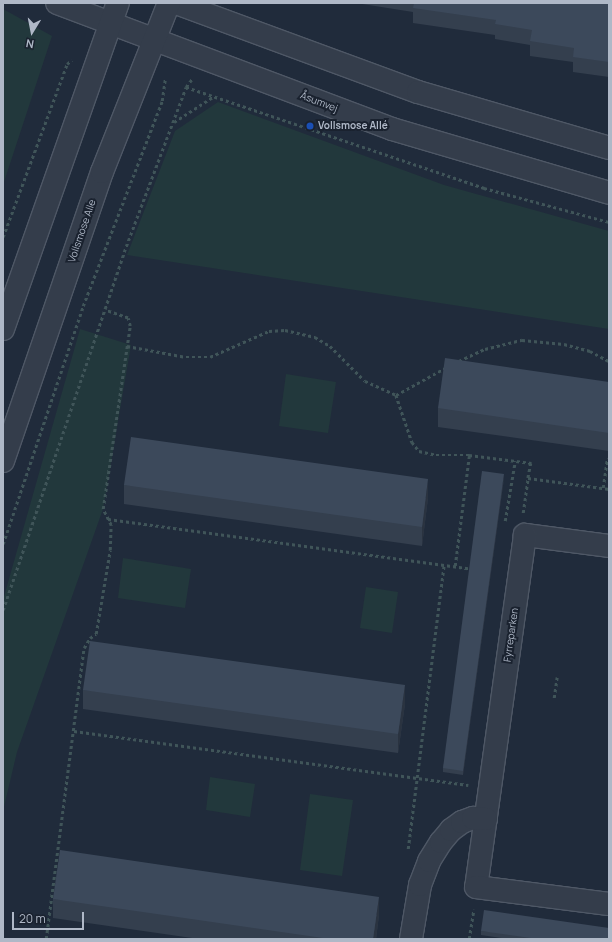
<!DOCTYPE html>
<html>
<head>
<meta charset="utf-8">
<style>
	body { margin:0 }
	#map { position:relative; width:612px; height:942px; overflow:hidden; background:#202b3b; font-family:Manrope,sans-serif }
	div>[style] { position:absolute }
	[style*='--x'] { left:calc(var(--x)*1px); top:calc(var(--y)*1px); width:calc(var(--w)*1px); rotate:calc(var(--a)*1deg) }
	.green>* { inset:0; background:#22383c }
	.path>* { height:2.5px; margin-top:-1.25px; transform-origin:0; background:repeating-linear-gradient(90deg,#405559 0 3px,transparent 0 6px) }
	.roads { filter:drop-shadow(1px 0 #4f5866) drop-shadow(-1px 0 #4f5866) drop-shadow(0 1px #4f5866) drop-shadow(0 -1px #4f5866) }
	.minor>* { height:22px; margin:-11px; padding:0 11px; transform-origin:11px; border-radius:11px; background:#343d4b }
	.tertiary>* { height:22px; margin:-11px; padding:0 11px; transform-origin:11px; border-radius:11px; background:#343d4b }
	.wall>* { inset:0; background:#343f4e }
	.shaded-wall>* { inset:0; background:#2a3340 }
	.building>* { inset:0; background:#3c495b }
	.dots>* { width:11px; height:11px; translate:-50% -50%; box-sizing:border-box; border:2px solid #1a222f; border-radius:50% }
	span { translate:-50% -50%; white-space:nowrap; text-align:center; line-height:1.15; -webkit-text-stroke:4px #1a222f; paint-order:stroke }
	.street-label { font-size:10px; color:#afb8c7 }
	.poi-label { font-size:10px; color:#afb8c7; font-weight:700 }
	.left { translate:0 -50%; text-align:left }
	.frame { position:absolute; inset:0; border:4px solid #afb8c7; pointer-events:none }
	.north { position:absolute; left:12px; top:12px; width:40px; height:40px; -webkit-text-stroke:3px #1a222f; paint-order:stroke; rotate:190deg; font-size:11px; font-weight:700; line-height:16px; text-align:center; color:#afb8c7 }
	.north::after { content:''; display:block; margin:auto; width:14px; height:18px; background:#afb8c7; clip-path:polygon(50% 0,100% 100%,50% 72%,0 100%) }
	.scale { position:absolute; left:12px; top:912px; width:72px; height:18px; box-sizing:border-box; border:2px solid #afb8c7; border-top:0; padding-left:5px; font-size:12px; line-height:14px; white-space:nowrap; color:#afb8c7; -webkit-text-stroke:3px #1a222f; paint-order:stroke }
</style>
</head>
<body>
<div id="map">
	<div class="green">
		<i style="clip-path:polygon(3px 9px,52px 36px,3px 185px)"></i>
		<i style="clip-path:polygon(218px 102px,444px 185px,609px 231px,609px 329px,127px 255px,175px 131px)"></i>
		<i style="clip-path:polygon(80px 329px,131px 345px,103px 509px,17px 752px,3px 811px,3px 600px)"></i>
		<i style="clip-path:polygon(286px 374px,336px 382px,328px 433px,279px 426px)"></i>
		<i style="clip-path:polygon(123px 558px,191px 569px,185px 608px,118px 598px)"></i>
		<i style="clip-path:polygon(366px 587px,398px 592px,392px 633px,360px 628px)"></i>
		<i style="clip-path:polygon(210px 777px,255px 784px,250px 817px,206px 810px)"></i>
		<i style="clip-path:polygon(310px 794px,353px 800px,342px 876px,300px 870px)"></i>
	</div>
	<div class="path">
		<i style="--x:186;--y:87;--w:315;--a:18.7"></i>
		<i style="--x:484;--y:188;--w:130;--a:15.2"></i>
		<i style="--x:174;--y:122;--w:46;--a:-32.7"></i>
		<i style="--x:3;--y:237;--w:184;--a:-69.7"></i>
		<i style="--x:67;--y:64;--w:6;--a:-39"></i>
		<i style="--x:127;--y:346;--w:60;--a:10.6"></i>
		<i style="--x:186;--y:357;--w:24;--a:0"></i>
		<i style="--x:210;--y:357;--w:64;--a:-23.8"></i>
		<i style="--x:269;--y:331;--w:16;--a:-4"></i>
		<i style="--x:285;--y:330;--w:31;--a:13"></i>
		<i style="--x:315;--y:337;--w:17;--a:31"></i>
		<i style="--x:330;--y:346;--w:49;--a:45"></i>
		<i style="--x:365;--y:381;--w:34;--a:24"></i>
		<i style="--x:396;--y:395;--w:58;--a:-28.8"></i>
		<i style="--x:459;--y:361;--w:29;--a:-25"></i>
		<i style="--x:485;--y:349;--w:38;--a:-14"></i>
		<i style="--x:522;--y:340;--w:42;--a:5.4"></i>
		<i style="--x:564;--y:344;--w:27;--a:15"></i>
		<i style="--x:590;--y:351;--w:21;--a:28"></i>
		<i style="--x:396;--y:395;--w:50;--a:71.2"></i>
		<i style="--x:412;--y:442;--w:11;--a:52"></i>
		<i style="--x:419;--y:451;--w:17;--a:13"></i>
		<i style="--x:436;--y:455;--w:33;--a:0"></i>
		<i style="--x:469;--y:455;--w:63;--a:7.4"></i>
		<i style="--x:531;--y:463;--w:15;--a:101"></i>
		<i style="--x:528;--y:478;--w:82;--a:7.7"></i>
		<i style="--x:603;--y:488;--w:30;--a:-82"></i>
		<i style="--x:523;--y:513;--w:35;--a:-82"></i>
		<i style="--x:108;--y:519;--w:367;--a:7.8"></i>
		<i style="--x:505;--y:521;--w:61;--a:-80.5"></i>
		<i style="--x:3;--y:544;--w:251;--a:-71.4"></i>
		<i style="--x:83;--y:306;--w:220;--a:-68.9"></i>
		<i style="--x:162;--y:101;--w:22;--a:-82"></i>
		<i style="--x:455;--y:566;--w:111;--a:-82.7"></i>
		<i style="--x:3;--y:610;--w:378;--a:-71.3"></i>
		<i style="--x:124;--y:252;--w:176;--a:-69.4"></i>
		<i style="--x:186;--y:87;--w:10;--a:-53"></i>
		<i style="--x:554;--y:698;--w:21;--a:-82"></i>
		<i style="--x:74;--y:731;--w:398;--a:7.8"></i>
		<i style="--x:408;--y:849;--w:287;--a:-82.8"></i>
		<i style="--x:46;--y:939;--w:293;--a:-82.6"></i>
		<i style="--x:84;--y:648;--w:12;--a:-59"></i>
		<i style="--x:90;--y:638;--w:7;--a:-34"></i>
		<i style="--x:96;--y:634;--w:85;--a:-80.5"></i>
		<i style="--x:110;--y:550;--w:25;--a:-88"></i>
		<i style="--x:111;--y:525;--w:18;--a:-117"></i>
		<i style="--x:103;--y:509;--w:185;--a:-81.6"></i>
		<i style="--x:130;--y:326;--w:8;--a:-104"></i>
		<i style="--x:128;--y:318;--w:24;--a:-161"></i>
		<i style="--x:469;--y:939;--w:30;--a:-81"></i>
	</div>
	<div class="roads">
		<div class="minor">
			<i style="--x:609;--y:546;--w:85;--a:-172.5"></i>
			<i style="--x:525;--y:535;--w:355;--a:97.9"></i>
			<i style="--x:476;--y:887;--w:134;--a:7.3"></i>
			<i style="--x:411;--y:939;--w:55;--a:-80.5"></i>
			<i style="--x:420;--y:885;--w:26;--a:-69"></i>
			<i style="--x:429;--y:861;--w:22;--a:-58"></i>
			<i style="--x:441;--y:842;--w:16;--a:-50"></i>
			<i style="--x:451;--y:830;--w:14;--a:-36"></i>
			<i style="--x:462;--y:822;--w:12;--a:-20"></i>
			<i style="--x:473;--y:818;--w:13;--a:4"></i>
		</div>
		<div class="tertiary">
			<i style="--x:57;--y:3;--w:358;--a:20.6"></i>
			<i style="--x:392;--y:129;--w:226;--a:16.4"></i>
			<i style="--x:176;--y:3;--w:258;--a:20.2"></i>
			<i style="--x:418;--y:92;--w:199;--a:16.3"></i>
			<i style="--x:3;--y:329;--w:346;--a:-70.6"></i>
			<i style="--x:3;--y:461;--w:305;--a:-71.1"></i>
			<i style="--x:102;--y:172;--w:182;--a:-68.4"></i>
		</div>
	</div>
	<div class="wall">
		<i style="clip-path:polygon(356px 3px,609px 3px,609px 77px,573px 72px,573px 62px,530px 56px,530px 45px,495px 39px,495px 35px,413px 23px,413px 12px)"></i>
		<i style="clip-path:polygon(609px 382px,609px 451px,438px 427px,438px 408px)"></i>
		<i style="clip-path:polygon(504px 478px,463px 775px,443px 772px,443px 768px)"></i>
		<i style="clip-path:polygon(124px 485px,428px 498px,422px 546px,124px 504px)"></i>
		<i style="clip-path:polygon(83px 690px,405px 704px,398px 753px,83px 709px)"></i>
		<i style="clip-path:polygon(53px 899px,379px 915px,376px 939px,199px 939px,53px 918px)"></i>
		<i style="clip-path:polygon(481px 931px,609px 939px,508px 939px,481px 935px)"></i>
	</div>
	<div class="shaded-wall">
		<i style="clip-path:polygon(504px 474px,504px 478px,463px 775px,463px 771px)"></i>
		<i style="clip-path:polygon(428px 479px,428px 498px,422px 546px,422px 527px)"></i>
		<i style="clip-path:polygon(405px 685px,405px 704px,398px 753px,398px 734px)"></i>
		<i style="clip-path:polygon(379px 897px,379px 915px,376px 939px,373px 939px)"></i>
	</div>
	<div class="building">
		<i style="clip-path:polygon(414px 3px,609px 3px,609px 62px,573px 57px,574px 48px,530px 41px,532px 30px,495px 24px,496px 20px,413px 8px)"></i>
		<i style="clip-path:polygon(445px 358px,609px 382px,609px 433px,438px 408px)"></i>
		<i style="clip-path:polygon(131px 437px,428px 479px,422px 527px,124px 485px)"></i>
		<i style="clip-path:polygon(482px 471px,504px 474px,463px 771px,443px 768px)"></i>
		<i style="clip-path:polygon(90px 641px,405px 685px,398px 734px,83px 690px)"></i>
		<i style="clip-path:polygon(60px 850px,379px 897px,373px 939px,330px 939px,53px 899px)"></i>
		<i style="clip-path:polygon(484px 910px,609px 928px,609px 939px,538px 939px,481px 931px)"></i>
	</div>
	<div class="dots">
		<i style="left:310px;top:126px;background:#1a4fb4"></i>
	</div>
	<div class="street-label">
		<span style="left:319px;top:102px;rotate:21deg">Åsumvej</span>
		<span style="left:82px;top:231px;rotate:-71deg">Vollsmose Alle</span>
		<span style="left:511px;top:635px;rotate:-82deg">Fyrreparken</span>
	</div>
	<div class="poi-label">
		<span class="left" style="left:318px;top:126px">Vollsmose Allé</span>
	</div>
	<div class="frame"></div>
	<div class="north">N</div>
	<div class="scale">20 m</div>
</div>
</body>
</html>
